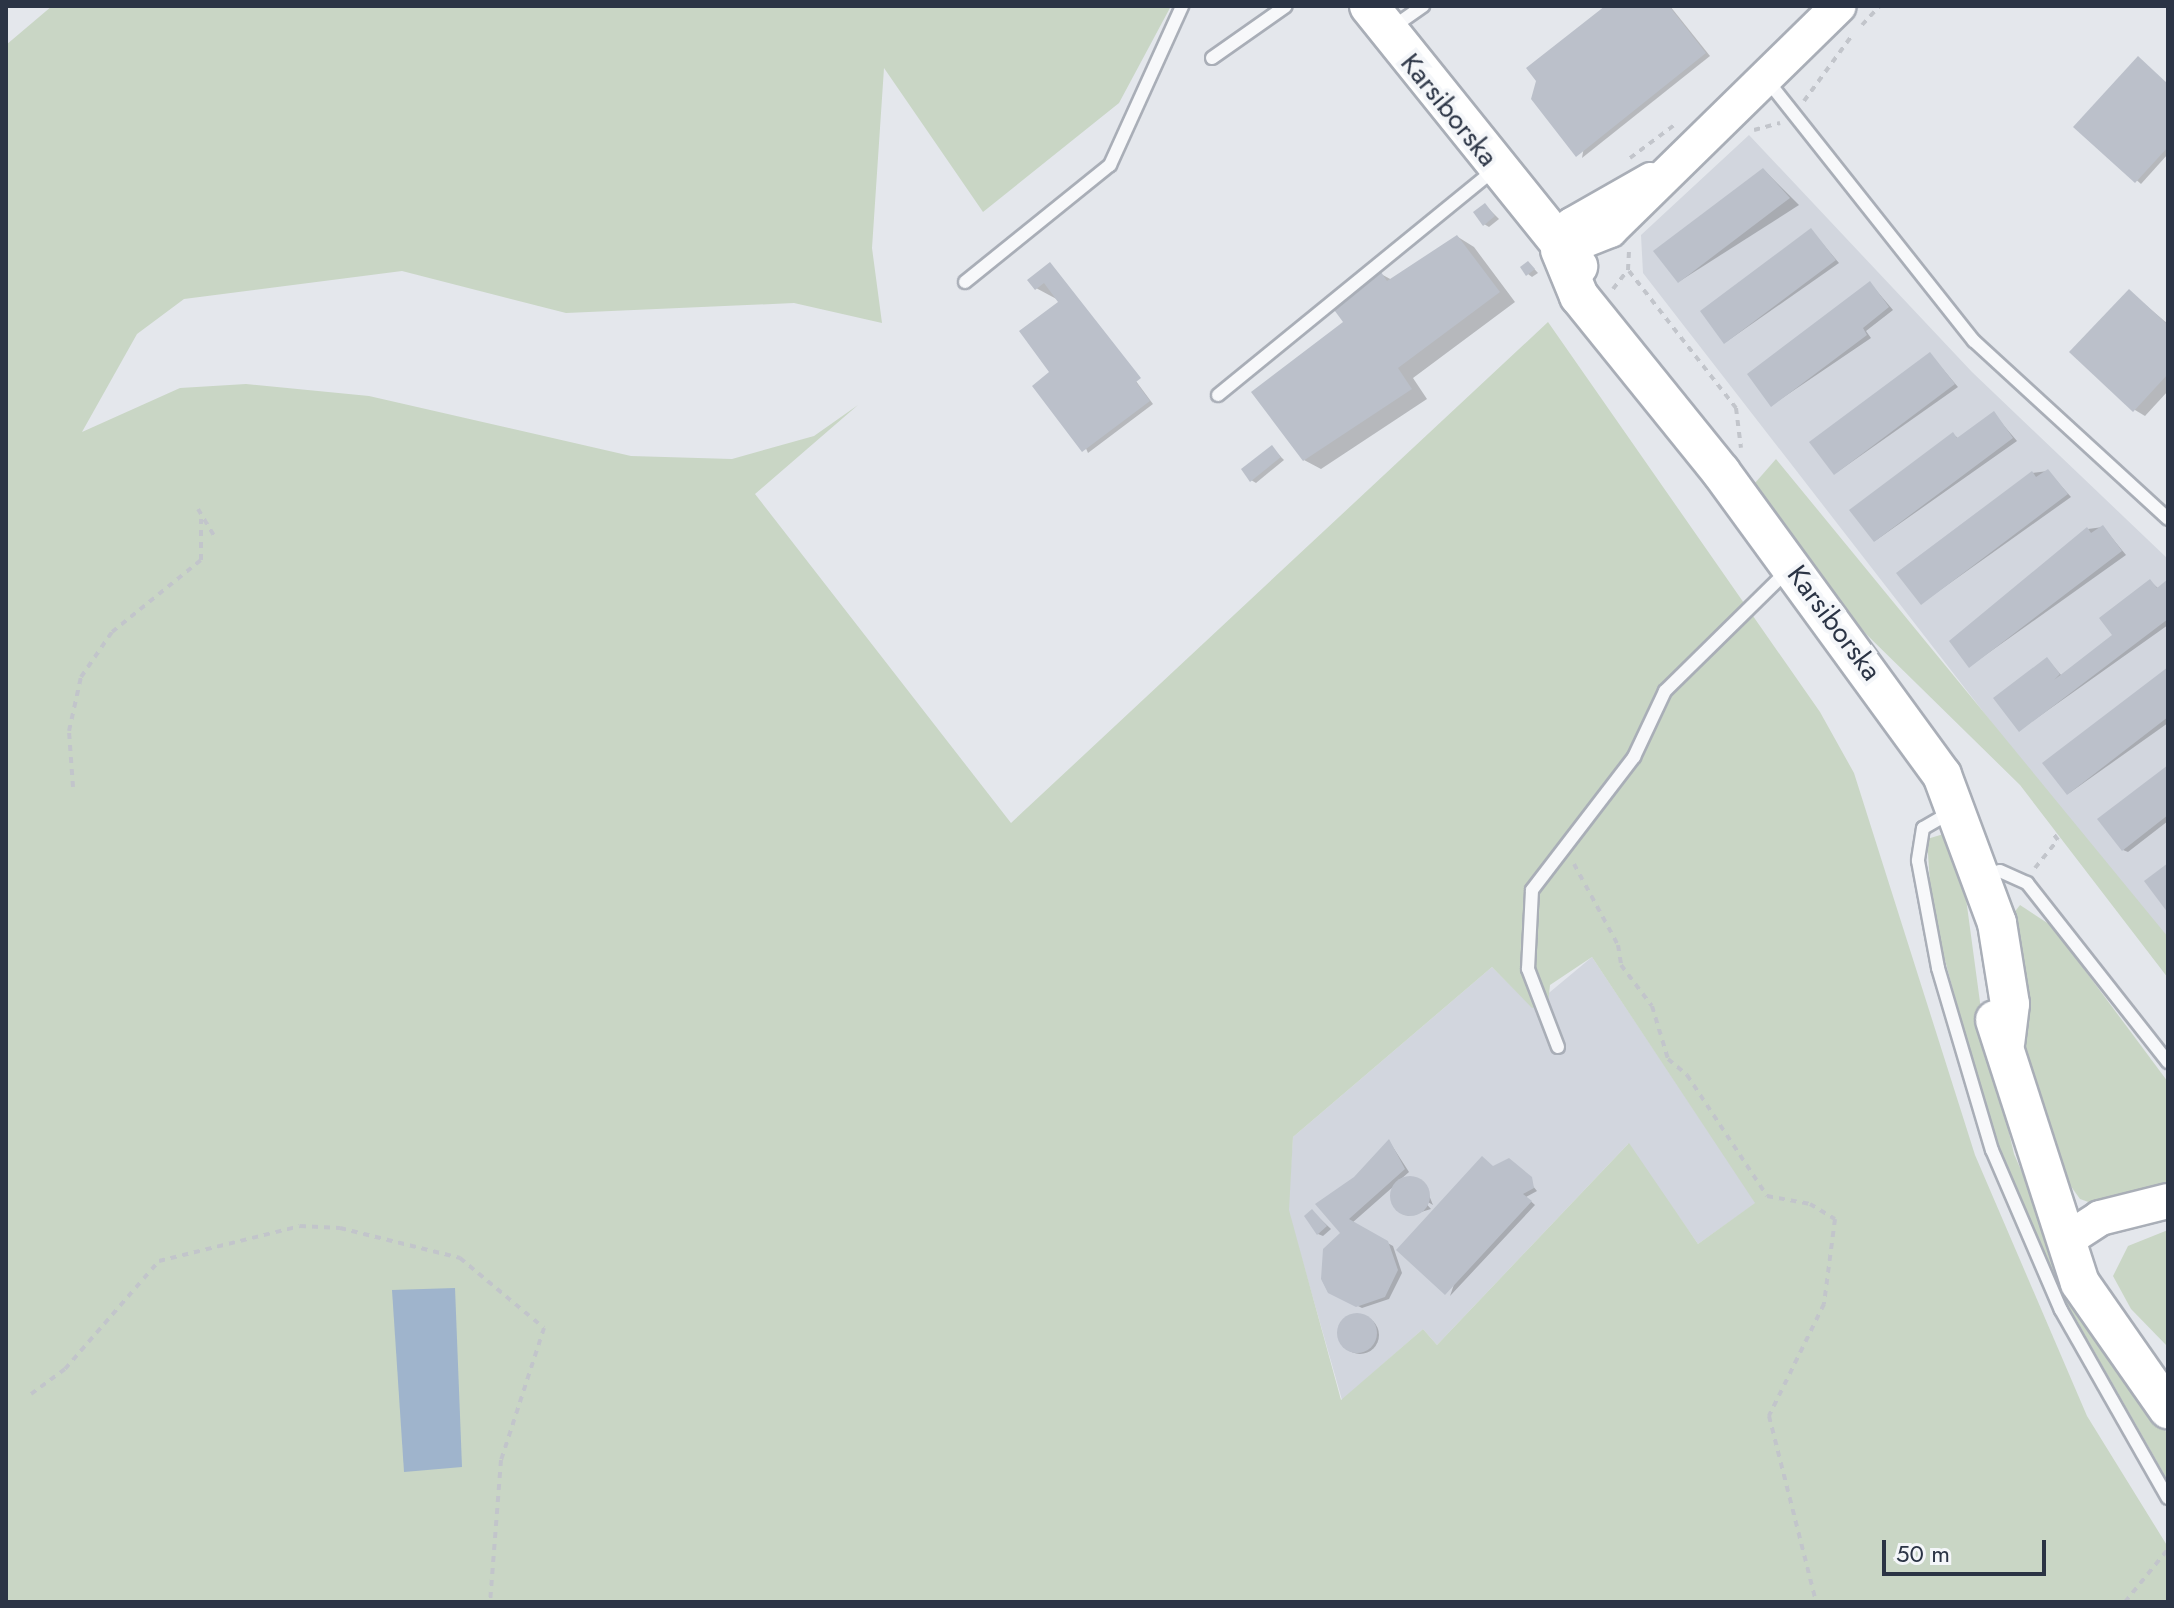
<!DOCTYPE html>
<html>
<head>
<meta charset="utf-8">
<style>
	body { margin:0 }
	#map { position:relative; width:2174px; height:1608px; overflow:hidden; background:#e4e7ec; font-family:Jost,sans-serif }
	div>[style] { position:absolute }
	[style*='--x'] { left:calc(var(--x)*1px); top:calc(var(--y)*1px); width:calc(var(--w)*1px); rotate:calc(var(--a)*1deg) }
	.built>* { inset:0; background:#d2d6de }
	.green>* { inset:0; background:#c9d6c5 }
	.water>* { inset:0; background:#9fb4cc }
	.shadow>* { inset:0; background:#0003 }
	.round { border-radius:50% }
	.building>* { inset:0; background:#bbc0ca }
	.path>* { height:4px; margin-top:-2px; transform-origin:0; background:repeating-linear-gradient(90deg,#c2c5cb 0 6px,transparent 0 12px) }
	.roads { filter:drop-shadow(2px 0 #a9aeb7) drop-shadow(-2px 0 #a9aeb7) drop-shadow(0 2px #a9aeb7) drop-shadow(0 -2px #a9aeb7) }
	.lane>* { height:12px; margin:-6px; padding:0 6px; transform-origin:6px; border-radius:6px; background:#f7f8fa }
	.secondary>* { height:34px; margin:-17px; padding:0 17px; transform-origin:17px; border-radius:17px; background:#fff }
	.primary>* { height:38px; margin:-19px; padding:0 19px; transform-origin:19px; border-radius:19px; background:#fff }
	span { translate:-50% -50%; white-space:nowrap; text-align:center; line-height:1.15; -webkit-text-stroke:8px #f4f6f9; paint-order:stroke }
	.street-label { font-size:28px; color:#2b3445 }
	.frame { position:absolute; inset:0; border:8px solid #2b3445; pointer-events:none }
	.scale { position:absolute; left:1882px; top:1540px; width:164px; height:36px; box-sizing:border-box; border:4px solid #2b3445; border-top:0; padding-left:10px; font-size:24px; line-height:28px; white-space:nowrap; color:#2b3445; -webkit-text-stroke:6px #f4f6f9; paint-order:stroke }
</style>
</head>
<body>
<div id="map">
	<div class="built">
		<i style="clip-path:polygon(1749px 135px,1972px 372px,2168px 559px,2168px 950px,1643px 273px,1641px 235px)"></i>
		<i style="clip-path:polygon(1592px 957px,1756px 1203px,1698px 1244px,1628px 1144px,1437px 1345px,1423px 1329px,1342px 1400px,1288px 1210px,1293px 1137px,1492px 967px,1532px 1007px)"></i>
	</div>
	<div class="green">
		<i style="clip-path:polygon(evenodd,52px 6px,1171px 6px,1119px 103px,983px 212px,884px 68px,872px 248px,882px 323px,794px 303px,566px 313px,402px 271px,184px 299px,137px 334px,82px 432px,180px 388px,246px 384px,369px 396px,631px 456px,732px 459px,814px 436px,858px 405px,755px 494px,1011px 823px,1548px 322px,1820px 712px,1854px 773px,1975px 1155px,2087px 1416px,2168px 1547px,2168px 1602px,6px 1602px,6px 45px,52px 6px,1592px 957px,1755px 1203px,1698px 1244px,1629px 1143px,1437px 1345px,1423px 1329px,1341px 1400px,1289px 1210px,1293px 1137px,1492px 967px,1532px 1008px,1548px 1004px,1550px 985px,1592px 957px)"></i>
		<i style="clip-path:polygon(1776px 459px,2168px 937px,2168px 978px,2020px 785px,1866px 634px,1748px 491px)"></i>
		<i style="clip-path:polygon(1947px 833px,1965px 891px,1982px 1017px,2014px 1154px,2074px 1291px,2168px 1435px,2168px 1481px,2044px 1263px,1989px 1121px,1932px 913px,1927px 839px)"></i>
		<i style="clip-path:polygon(2020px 905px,2052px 926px,2168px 1082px,2168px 1193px,2100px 1206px,2080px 1199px,2065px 1178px,2027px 1065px,2003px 927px)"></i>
		<i style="clip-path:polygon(2168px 1230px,2168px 1347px,2131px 1309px,2113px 1276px,2128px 1246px)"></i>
	</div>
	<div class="water">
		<i style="clip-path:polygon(455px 1288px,462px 1467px,404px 1472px,392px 1290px)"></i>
	</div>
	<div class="shadow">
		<i style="clip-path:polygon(1608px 6px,1670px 6px,1710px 56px,1582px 158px)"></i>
		<i style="clip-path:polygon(2168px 84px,2168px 154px,2141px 184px,2076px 127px)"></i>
		<i style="clip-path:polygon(1764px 170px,1799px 205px,1680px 281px)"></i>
		<i style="clip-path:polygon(1485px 205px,1499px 219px,1489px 227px,1484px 224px)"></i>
		<i style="clip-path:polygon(1811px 230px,1839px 263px,1726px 342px)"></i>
		<i style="clip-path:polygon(1458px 237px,1474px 247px,1515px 302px,1413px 378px,1427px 399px,1321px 469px,1304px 460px,1381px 274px,1392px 280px)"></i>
		<i style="clip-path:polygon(1529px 263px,1538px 273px,1532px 277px,1528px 274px)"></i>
		<i style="clip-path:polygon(1050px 265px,1153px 404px,1088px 453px,1052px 372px,1062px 302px,1036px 288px)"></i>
		<i style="clip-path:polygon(1870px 283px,1893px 310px,1866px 331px,1871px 338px,1772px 405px)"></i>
		<i style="clip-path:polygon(2129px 291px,2168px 324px,2168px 391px,2145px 416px,2135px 410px)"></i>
		<i style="clip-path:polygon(1930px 354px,1958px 387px,1836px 473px)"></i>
		<i style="clip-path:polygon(1994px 414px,2017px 441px,1875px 541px,1953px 434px,1959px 439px)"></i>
		<i style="clip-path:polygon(1272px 448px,1284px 460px,1256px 483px,1251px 480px)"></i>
		<i style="clip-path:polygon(2048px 471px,2071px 497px,1922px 603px,2032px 473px)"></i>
		<i style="clip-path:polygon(2103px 527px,2126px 555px,1970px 666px,2088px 529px)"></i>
		<i style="clip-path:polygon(2150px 581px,2159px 589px,2168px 582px,2168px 625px,2020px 730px,2047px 659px,2062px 676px,2115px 636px)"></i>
		<i style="clip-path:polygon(2168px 669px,2168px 723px,2068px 794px)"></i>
		<i style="clip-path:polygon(2168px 768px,2168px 821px,2128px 852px,2123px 850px)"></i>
		<i style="clip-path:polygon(1389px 1141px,1409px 1172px,1401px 1179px,1424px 1183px,1433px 1205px,1421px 1198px,1431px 1209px,1408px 1216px,1393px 1202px,1394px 1186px,1352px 1223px,1393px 1246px,1402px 1273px,1389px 1299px,1362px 1308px,1330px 1292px,1356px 1178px)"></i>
		<i style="clip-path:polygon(1514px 1163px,1537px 1191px,1526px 1197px,1535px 1205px,1450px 1296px,1494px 1168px)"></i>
		<i style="clip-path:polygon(1313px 1212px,1331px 1229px,1323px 1236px,1318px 1234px)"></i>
		<i class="round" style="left:1341px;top:1316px;width:38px;height:38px"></i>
	</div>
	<div class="building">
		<i style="clip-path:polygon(1605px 6px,1669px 6px,1706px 53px,1576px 157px,1531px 99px,1536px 81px,1526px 68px)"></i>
		<i style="clip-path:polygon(2138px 56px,2168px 84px,2168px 147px,2135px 183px,2073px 127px)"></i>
		<i style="clip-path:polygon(1763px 168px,1790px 198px,1678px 283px,1653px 251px)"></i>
		<i style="clip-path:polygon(1485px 203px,1495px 216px,1483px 226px,1473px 212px)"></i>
		<i style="clip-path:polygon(1811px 228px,1836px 260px,1724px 344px,1700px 311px)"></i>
		<i style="clip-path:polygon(1457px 235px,1500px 292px,1398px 368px,1412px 389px,1303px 461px,1251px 392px,1343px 322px,1332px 307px,1381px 272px,1387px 281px)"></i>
		<i style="clip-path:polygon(1528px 261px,1535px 269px,1526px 276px,1520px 267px)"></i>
		<i style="clip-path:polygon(1050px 262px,1141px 378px,1136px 382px,1150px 401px,1082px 452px,1032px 386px,1049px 372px,1019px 331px,1058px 302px,1044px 283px,1035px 290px,1027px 280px)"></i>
		<i style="clip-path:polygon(1870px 281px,1889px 307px,1863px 328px,1867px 335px,1771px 407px,1747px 374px)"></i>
		<i style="clip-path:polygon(2129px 289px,2168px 325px,2168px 374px,2133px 412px,2069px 352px)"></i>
		<i style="clip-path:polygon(1930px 352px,1955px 384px,1834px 475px,1809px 442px)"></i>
		<i style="clip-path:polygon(1994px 411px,2013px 438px,1874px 542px,1849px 510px,1953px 432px,1957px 438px)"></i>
		<i style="clip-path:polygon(1272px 445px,1281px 457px,1250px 482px,1241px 469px)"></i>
		<i style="clip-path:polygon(2048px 469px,2068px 494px,1921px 605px,1896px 573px,2032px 471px,2036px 477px)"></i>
		<i style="clip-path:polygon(2103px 525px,2122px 551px,1969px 668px,1949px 641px,2087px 527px,2091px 533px)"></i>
		<i style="clip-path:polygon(2150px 579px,2157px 588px,2168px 579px,2168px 619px,2019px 732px,1993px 698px,2047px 657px,2060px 674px,2054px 680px,2112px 635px,2099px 618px)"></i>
		<i style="clip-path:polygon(2168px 667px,2168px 717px,2067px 795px,2042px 763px)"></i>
		<i style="clip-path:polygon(2168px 765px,2168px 815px,2122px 851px,2097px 819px)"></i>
		<i style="clip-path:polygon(2168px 863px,2168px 913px,2144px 881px)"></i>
		<i style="clip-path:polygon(1389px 1139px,1405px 1169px,1349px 1219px,1388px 1241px,1398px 1270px,1385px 1297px,1356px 1307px,1328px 1293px,1321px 1279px,1323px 1249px,1340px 1233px,1315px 1204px,1354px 1177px)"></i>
		<i style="clip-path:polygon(1482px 1156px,1493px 1166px,1509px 1158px,1532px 1177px,1534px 1188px,1523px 1194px,1532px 1201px,1445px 1295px,1396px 1250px)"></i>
		<i class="round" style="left:1390px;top:1176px;width:40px;height:40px"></i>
		<i style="clip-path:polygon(1312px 1209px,1327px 1226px,1317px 1235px,1304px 1216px)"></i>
		<i class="round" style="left:1337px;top:1313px;width:40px;height:40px"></i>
	</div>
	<div class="path">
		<i style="--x:1862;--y:25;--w:26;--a:-47"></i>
		<i style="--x:1804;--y:101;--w:83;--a:-53.8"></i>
		<i style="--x:1754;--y:130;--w:27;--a:-15"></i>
		<i style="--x:1630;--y:158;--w:59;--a:-36.7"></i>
		<i style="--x:1629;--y:271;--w:174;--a:52"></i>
		<i style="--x:1736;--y:408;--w:40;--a:82.9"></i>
		<i style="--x:1613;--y:289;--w:24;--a:-52"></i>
		<i style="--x:1628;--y:270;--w:21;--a:-87"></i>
		<i style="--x:198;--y:509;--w:35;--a:59"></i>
		<i style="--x:73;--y:787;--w:56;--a:-94.1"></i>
		<i style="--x:69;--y:731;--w:55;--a:-77.5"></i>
		<i style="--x:81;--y:677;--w:55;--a:-55.4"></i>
		<i style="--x:112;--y:632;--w:114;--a:-39"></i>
		<i style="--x:201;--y:560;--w:41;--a:-90"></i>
		<i style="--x:1574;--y:864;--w:92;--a:61.5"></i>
		<i style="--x:1618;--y:945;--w:20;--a:81"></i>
		<i style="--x:1621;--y:965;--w:51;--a:52.9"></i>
		<i style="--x:1652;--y:1006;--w:55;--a:73.2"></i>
		<i style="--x:1668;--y:1059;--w:25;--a:40"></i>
		<i style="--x:1687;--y:1075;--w:145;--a:56.5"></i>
		<i style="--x:1767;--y:1196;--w:44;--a:10.5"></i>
		<i style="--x:1810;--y:1204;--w:29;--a:31"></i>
		<i style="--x:1835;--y:1219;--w:86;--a:97.4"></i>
		<i style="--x:1824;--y:1304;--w:125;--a:116.2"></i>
		<i style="--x:1769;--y:1416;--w:192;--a:75.8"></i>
		<i style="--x:2035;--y:868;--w:36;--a:-51"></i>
		<i style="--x:2058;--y:840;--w:10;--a:-127"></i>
		<i style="--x:31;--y:1394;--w:42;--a:-36.3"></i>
		<i style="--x:65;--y:1369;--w:143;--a:-49"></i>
		<i style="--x:159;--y:1261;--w:145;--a:-13.9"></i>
		<i style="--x:300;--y:1226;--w:40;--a:2.9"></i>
		<i style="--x:340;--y:1228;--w:124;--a:14"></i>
		<i style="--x:460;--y:1258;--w:109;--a:39.8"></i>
		<i style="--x:544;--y:1328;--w:139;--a:108"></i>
		<i style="--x:501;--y:1460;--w:142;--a:94.4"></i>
		<i style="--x:2125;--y:1602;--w:68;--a:-50.9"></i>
	</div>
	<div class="roads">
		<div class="lane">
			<i style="--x:1393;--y:27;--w:37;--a:-35"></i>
			<i style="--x:1212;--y:58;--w:90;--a:-35.1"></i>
			<i style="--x:1767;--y:80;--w:333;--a:51.6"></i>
			<i style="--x:1974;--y:341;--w:263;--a:42.5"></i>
			<i style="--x:965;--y:282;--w:186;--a:-38.9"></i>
			<i style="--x:1110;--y:165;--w:175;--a:-65.6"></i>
			<i style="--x:1218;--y:395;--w:357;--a:-39.2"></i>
			<i style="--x:1951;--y:812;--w:32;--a:150"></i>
			<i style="--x:1923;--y:828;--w:33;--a:99"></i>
			<i style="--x:1918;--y:861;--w:109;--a:79.4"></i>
			<i style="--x:1938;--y:968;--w:190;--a:73.5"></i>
			<i style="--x:1992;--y:1150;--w:174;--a:66.7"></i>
			<i style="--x:2061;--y:1310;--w:216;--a:60.4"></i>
			<i style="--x:1985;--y:874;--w:15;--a:-11"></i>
			<i style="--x:2000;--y:871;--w:30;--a:24"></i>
			<i style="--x:2027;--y:883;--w:228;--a:51.8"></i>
			<i style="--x:1558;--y:1047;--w:84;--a:-111"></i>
			<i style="--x:1528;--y:969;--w:79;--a:-87.1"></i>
			<i style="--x:1532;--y:890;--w:168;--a:-52.5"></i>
			<i style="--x:1634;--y:757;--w:73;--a:-64.8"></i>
			<i style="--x:1665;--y:691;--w:170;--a:-44.5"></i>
		</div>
		<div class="secondary">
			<i style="--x:1560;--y:250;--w:54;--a:-21.8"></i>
			<i style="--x:1610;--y:230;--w:320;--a:-44.4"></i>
			<i style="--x:1560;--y:250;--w:28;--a:-64"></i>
			<i style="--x:1572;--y:225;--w:91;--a:-29.7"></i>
			<i style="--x:2068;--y:1239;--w:38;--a:-33"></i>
			<i style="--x:2100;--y:1218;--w:70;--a:-14"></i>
		</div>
		<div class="primary">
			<i style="--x:1369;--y:6;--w:334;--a:51.2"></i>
			<i style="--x:1560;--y:250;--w:50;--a:67.6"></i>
			<i style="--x:1579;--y:296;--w:226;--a:51.1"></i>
			<i style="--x:1721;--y:472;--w:375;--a:53.9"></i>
			<i style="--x:1942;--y:775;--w:158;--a:69.6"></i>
			<i style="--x:1997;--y:923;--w:82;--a:80.9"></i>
			<i style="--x:2010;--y:1004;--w:38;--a:97"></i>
			<i style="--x:1995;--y:1020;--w:276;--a:72.1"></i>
			<i style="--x:2080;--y:1283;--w:154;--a:55.1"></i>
		</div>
	</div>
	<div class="street-label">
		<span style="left:1449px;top:110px;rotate:51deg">Karsiborska</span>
		<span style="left:1834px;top:623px;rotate:53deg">Karsiborska</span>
	</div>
	<div class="frame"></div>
	<div class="scale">50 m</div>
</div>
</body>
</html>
